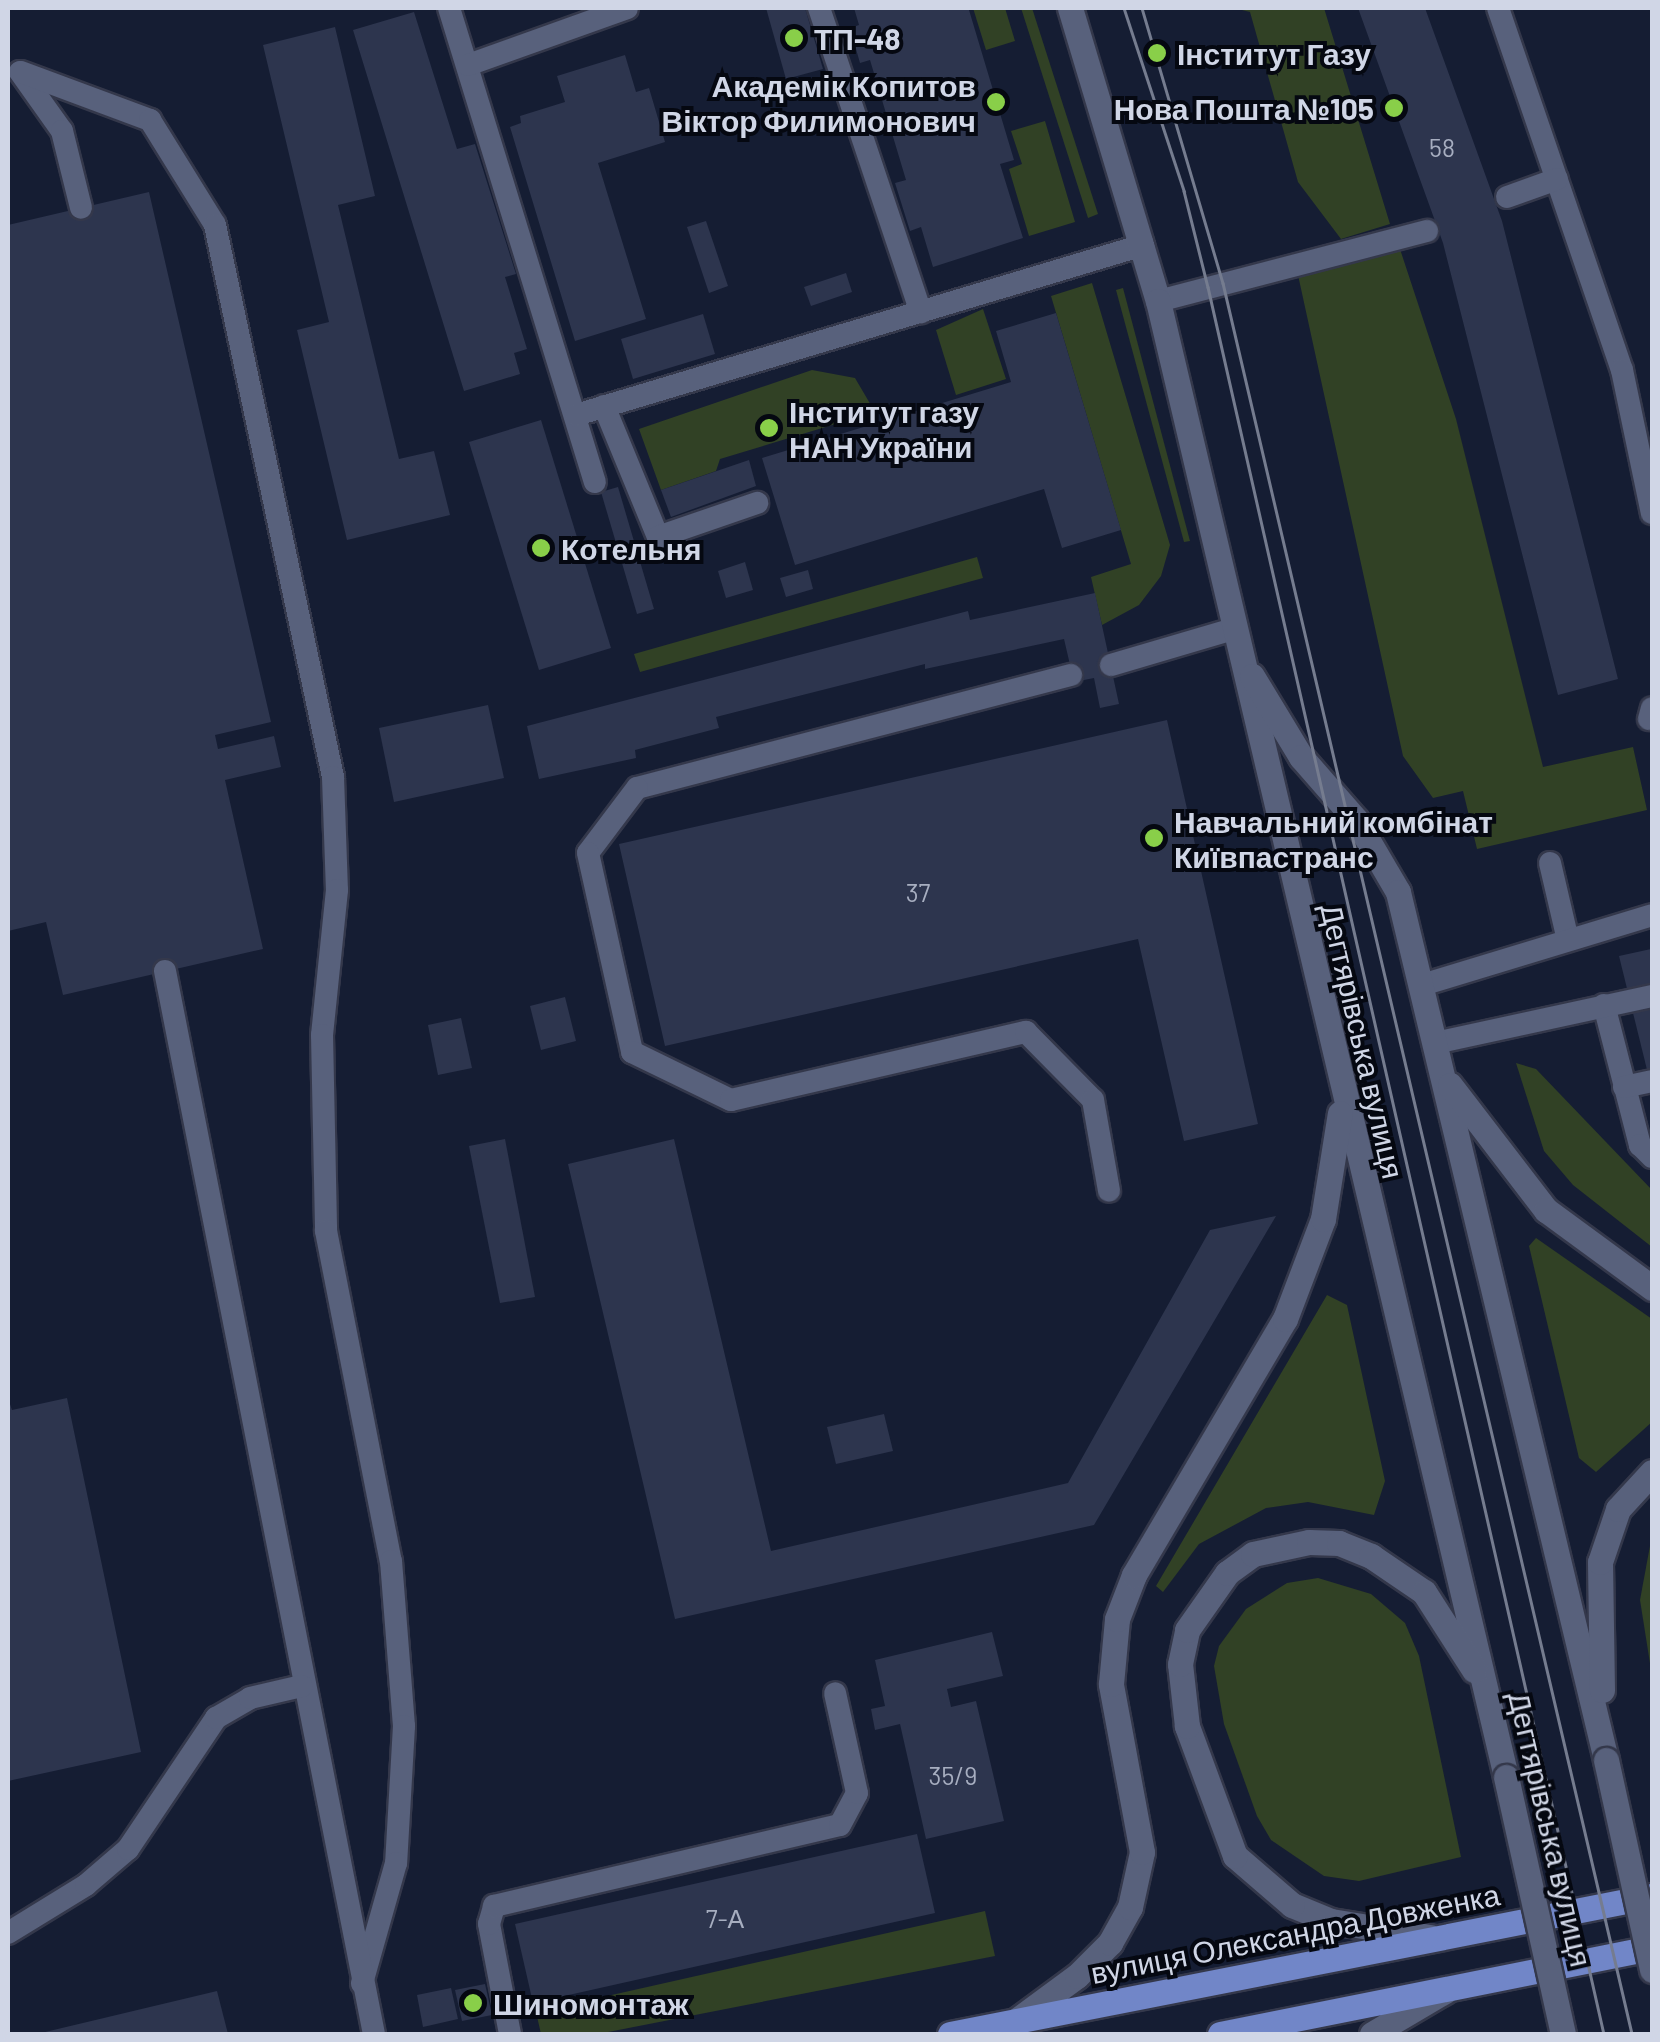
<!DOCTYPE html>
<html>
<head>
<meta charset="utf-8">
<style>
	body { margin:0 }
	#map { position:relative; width:1660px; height:2042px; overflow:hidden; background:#151d33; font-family:Barlow,sans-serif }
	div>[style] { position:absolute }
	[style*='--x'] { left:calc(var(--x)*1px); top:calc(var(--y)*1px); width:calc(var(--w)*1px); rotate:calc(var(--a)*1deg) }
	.green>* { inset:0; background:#314125 }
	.building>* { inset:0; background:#2d354e }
	.roads { filter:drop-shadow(2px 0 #34384b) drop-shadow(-2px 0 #34384b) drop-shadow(0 2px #34384b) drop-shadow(0 -2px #34384b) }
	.lane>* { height:22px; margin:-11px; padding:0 11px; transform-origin:11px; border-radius:11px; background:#58617c }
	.secondary>* { height:25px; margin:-12.5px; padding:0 12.5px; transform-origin:12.5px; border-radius:12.5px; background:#58617c }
	.primary>* { height:25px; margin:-12.5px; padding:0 12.5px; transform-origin:12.5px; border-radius:12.5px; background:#7186c8 }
	.tram>* { height:2.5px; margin:-1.25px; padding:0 1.25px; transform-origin:1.25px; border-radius:1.25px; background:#757c8f }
	.bridges { filter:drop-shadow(2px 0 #34384b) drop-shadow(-2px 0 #34384b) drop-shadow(0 2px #34384b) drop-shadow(0 -2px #34384b) }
	.secondary-bridge>* { height:25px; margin:-12.5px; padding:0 12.5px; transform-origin:12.5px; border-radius:12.5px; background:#58617c }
	.dots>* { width:28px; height:28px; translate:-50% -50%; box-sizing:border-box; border:5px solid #050811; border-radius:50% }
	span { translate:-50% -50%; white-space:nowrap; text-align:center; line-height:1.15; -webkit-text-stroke:8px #050811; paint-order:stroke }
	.number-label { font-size:25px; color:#a7aec0 }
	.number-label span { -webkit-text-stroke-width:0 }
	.poi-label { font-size:30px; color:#d0d6e6; font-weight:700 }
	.left { translate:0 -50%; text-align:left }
	.right { translate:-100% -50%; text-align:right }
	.street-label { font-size:30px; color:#d0d6e6 }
	.frame { position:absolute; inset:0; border:10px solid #d0d6e6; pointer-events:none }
</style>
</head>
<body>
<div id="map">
	<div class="green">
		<i style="clip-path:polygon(973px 8px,1005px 8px,1015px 41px,986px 50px)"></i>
		<i style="clip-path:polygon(1021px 8px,1032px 8px,1098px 214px,1088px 218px)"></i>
		<i style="clip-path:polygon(1234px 8px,1324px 8px,1390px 224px,1341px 239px,1298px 182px,1250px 12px)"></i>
		<i style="clip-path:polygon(1045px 121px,1075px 222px,1029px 236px,1009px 169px,1022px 164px,1011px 131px)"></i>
		<i style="clip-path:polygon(1399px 246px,1456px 419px,1543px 767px,1633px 747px,1647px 810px,1477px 849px,1463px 791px,1433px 798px,1403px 756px,1298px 275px)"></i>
		<i style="clip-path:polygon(1092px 283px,1170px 545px,1161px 576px,1139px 605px,1102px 625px,1091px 577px,1131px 564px,1051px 296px)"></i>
		<i style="clip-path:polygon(1123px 288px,1190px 541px,1184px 542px,1116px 290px)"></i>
		<i style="clip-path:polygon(983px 309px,1006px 379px,956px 395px,936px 330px)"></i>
		<i style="clip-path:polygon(812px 370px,855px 378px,875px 412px,720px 459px,716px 471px,661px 490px,639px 429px)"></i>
		<i style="clip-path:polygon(977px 557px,983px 578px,640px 672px,634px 654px)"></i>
		<i style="clip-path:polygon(1516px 1063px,1536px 1069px,1652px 1190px,1652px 1247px,1573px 1185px,1544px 1151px)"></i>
		<i style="clip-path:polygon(1536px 1238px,1652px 1319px,1652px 1422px,1596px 1472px,1579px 1458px,1529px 1246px)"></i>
		<i style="clip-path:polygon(1327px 1295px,1347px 1305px,1385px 1481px,1374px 1515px,1308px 1502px,1266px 1508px,1199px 1544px,1163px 1592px,1156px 1586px)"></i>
		<i style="clip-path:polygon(1652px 1535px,1652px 1676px,1640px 1600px)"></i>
		<i style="clip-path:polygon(1318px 1578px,1371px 1594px,1405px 1623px,1419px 1656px,1461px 1857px,1359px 1881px,1324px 1876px,1271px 1840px,1257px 1816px,1224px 1724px,1214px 1666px,1219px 1646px,1246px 1609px,1287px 1583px)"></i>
		<i style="clip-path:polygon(985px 1911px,995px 1956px,598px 2034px,541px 2034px,536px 2012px)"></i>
	</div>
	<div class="building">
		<i style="clip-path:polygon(766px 8px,805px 8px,823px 69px,786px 79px)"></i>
		<i style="clip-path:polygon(854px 8px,969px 10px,1014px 160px,1000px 164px,1023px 238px,933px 267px,921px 227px,910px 231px,895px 183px,906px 180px,870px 60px,860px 63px,850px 28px,859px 25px)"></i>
		<i style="clip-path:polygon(1358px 8px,1425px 8px,1502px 221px,1618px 679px,1558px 695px,1443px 243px)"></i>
		<i style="clip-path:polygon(414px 12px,457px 149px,475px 144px,516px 274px,505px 277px,527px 349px,514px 353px,520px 374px,464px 391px,353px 30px)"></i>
		<i style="clip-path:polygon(335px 27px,375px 196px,338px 205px,399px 459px,434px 451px,450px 515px,347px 540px,297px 330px,329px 322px,263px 45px)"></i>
		<i style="clip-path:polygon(625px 55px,636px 92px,649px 88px,665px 142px,598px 163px,646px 319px,575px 341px,510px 127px,521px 123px,520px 116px,565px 102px,557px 76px)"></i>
		<i style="clip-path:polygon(149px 192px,271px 722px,215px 735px,218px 749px,274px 736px,281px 767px,225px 780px,263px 949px,63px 995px,46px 922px,8px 931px,8px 225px)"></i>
		<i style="clip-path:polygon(706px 221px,728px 286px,709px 293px,687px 227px)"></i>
		<i style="clip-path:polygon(846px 273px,852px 292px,811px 306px,804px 287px)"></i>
		<i style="clip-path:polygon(1056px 313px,1121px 530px,1062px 548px,1044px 489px,795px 565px,762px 458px,1011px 382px,996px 331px)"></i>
		<i style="clip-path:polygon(703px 314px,715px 354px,633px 379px,621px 339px)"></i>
		<i style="clip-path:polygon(541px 420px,611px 648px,539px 670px,469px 442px)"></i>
		<i style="clip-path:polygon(749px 460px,756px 486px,671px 517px,661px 490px)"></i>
		<i style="clip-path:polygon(618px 487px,654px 609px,637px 614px,601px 492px)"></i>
		<i style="clip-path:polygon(745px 562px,753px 590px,726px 598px,718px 571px)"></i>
		<i style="clip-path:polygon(808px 570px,813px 589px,786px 597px,780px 578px)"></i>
		<i style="clip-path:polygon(1095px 593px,1119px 704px,1100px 708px,1094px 678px,1074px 682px,1064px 639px,925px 669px,925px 664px,716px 717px,719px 728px,635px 750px,636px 758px,539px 779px,527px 726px,968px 611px,970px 620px)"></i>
		<i style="clip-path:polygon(488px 705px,504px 778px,394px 802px,379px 728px)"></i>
		<i style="clip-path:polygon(1167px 720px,1258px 1124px,1184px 1141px,1138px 939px,665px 1046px,619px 844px)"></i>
		<i style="clip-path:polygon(1651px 949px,1652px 955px,1651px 1086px,1619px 956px)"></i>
		<i style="clip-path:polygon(565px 997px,576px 1041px,541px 1050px,530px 1006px)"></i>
		<i style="clip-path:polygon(461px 1018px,472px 1068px,438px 1075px,428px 1025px)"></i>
		<i style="clip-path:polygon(505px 1139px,535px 1297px,500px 1303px,469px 1146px)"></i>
		<i style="clip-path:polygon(674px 1139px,771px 1551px,1068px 1483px,1210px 1230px,1276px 1216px,1094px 1525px,675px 1619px,568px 1164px)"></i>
		<i style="clip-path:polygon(8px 1398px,12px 1410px,67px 1398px,141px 1752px,8px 1781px)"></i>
		<i style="clip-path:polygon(884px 1414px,893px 1451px,836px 1464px,827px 1427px)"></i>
		<i style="clip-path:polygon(992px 1632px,1003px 1676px,947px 1689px,951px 1707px,976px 1701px,1004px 1821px,926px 1839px,900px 1724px,875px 1730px,871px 1709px,885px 1706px,875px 1660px)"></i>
		<i style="clip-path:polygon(917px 1834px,935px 1913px,533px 2003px,515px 1924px)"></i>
		<i style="clip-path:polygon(485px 1984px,492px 2015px,462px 2021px,455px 1990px)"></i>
		<i style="clip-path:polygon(451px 1988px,458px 2019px,423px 2027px,417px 1995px)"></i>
		<i style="clip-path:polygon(217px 1991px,228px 2034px,41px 2034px,41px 2033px)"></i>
	</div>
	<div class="roads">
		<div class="lane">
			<i style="--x:449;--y:8;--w:496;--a:72.9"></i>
			<i style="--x:819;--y:8;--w:321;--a:71.5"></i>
			<i style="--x:1498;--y:8;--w:383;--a:71.1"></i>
			<i style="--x:1622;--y:370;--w:146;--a:78.2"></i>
			<i style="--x:468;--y:65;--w:169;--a:-19.7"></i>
			<i style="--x:20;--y:72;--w:72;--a:54.6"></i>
			<i style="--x:62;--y:131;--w:79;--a:76.1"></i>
			<i style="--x:21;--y:72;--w:138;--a:20.4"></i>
			<i style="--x:150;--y:120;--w:123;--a:58.2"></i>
			<i style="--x:215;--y:225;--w:564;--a:77.93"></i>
			<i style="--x:333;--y:777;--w:113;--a:88"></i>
			<i style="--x:337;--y:890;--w:146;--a:95.9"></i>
			<i style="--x:322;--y:1035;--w:196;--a:88.8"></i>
			<i style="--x:326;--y:1231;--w:336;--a:78.9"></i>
			<i style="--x:391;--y:1561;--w:166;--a:85.5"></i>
			<i style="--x:404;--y:1726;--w:137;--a:93.3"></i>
			<i style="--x:396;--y:1863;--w:125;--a:105.8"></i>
			<i style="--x:1507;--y:197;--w:53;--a:-19.8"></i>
			<i style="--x:1158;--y:301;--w:278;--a:-14.6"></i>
			<i style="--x:604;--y:406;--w:142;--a:67.6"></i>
			<i style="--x:658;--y:537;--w:105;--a:-19"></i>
			<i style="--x:576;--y:415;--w:592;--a:-16.69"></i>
			<i style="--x:1111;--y:665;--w:127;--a:-16.4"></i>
			<i style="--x:1071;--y:675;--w:448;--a:165.4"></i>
			<i style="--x:637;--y:788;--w:81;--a:127"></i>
			<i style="--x:588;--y:853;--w:204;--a:77.5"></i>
			<i style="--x:632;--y:1052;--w:110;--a:25.9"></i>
			<i style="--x:731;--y:1100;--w:303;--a:-13"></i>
			<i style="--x:1026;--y:1032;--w:95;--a:45.4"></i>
			<i style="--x:1093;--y:1100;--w:92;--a:80"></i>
			<i style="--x:1649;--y:719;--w:11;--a:-75"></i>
			<i style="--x:1550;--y:863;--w:75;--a:76.9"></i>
			<i style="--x:165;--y:971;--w:1083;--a:78.88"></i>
			<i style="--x:1422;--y:985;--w:240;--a:-16.9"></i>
			<i style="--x:1604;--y:1005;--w:145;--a:75.6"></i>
			<i style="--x:1640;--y:1145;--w:17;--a:45"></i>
			<i style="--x:1435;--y:1043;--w:222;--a:-12.2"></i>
			<i style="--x:1624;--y:1087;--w:29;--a:-12"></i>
			<i style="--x:8;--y:1933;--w:92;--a:-31.6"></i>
			<i style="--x:86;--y:1885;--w:55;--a:-40.6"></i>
			<i style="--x:128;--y:1849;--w:158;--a:-56.1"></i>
			<i style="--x:216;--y:1718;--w:39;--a:-30"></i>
			<i style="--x:250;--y:1698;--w:53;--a:-13"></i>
			<i style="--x:510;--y:2034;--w:112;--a:-100.8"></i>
			<i style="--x:489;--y:1924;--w:19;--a:-74"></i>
			<i style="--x:494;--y:1906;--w:355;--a:-13.2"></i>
			<i style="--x:840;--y:1825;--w:36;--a:-62"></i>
			<i style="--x:857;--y:1793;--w:102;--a:-102.4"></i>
		</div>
		<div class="secondary">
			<i style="--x:1070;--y:8;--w:306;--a:73.3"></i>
			<i style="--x:1158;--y:301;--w:1516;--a:76.73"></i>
			<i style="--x:1252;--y:676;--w:95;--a:58.8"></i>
			<i style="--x:1301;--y:757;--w:84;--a:48.9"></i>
			<i style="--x:1356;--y:820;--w:83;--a:59.7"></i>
			<i style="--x:1398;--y:892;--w:893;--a:76.52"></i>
			<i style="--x:1450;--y:1085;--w:158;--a:52.5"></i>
			<i style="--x:1546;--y:1210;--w:132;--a:36.3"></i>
			<i style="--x:1602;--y:1690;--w:128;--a:-90.9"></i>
			<i style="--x:1600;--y:1562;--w:56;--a:-71.2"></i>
			<i style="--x:1618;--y:1509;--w:50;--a:-47.4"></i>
			<i style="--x:1430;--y:1937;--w:100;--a:-170.8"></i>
			<i style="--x:1331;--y:1921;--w:42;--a:-157.7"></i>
			<i style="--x:1292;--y:1905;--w:75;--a:-139.3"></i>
			<i style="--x:1235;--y:1856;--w:139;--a:-110.3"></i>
			<i style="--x:1187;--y:1726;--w:62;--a:-96.4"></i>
			<i style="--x:1180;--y:1664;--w:35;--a:-78"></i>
			<i style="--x:1187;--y:1630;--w:70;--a:-54.9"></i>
			<i style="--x:1227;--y:1573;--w:32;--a:-36"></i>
			<i style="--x:1253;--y:1554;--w:57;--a:-12.1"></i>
			<i style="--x:1309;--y:1542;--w:30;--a:2"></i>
			<i style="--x:1339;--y:1543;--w:35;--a:22"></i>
			<i style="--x:1371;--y:1556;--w:64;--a:34.2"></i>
			<i style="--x:1424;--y:1592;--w:93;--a:57.3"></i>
			<i style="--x:1017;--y:2020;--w:74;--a:-36.3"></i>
			<i style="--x:1077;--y:1976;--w:47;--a:-45"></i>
			<i style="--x:1110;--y:1943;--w:41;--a:-60.9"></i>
			<i style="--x:1130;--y:1907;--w:56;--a:-77.7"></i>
			<i style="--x:1142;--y:1852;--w:171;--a:-100.5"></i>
			<i style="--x:1111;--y:1684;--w:65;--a:-84.7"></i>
			<i style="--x:1117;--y:1619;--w:47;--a:-68.9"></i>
			<i style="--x:1134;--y:1575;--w:297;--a:-59.5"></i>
			<i style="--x:1285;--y:1319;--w:107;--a:-69.2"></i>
			<i style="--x:1323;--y:1219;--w:107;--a:-80.9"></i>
			<i style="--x:1372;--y:2034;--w:85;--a:-30.5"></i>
		</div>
		<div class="primary">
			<i style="--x:950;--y:2034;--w:715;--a:-11.12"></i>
			<i style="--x:1220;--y:2034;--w:440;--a:-11.3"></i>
		</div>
	</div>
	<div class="tram">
		<i style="--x:1124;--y:8;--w:193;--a:71.8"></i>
		<i style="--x:1184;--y:191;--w:99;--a:76"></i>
		<i style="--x:1208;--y:287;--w:1791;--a:77.23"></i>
		<i style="--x:1142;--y:8;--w:287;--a:73.6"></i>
		<i style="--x:1223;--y:283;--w:1798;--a:76.85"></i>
	</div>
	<div class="bridges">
		<div class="secondary-bridge">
			<i style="--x:1606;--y:1760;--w:215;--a:77.6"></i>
			<i style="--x:1506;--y:1777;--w:263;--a:77.5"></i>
		</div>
	</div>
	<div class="dots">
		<i style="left:794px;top:38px;background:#89cf49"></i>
		<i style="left:1157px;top:53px;background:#89cf49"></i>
		<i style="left:996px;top:102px;background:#89cf49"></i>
		<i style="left:1394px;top:108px;background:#89cf49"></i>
		<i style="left:769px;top:428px;background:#89cf49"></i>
		<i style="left:541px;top:548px;background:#89cf49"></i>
		<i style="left:1154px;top:838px;background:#89cf49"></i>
		<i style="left:473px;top:2003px;background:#89cf49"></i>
	</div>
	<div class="number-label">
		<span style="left:1442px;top:147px">58</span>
		<span style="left:918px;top:892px">37</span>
		<span style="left:953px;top:1775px">35/9</span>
		<span style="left:725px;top:1918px">7-А</span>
	</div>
	<div class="poi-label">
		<span class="left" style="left:814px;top:38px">ТП-48</span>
		<span class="left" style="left:1177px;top:53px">Інститут Газу</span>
		<span class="right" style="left:976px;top:102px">Академік Копитов<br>Віктор Филимонович</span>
		<span class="right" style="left:1374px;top:108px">Нова Пошта №105</span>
		<span class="left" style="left:789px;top:428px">Інститут газу<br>НАН України</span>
		<span class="left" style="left:561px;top:548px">Котельня</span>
		<span class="left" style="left:1174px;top:838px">Навчальний комбінат<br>Київпастранс</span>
		<span class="left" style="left:493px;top:2003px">Шиномонтаж</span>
	</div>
	<div class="street-label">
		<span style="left:1363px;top:1041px;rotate:77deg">Дегтярівська вулиця</span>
		<span style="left:1551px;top:1829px;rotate:77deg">Дегтярівська вулиця</span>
		<span style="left:1295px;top:1933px;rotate:-11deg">вулиця Олександра Довженка</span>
	</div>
	<div class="frame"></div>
</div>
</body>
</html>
